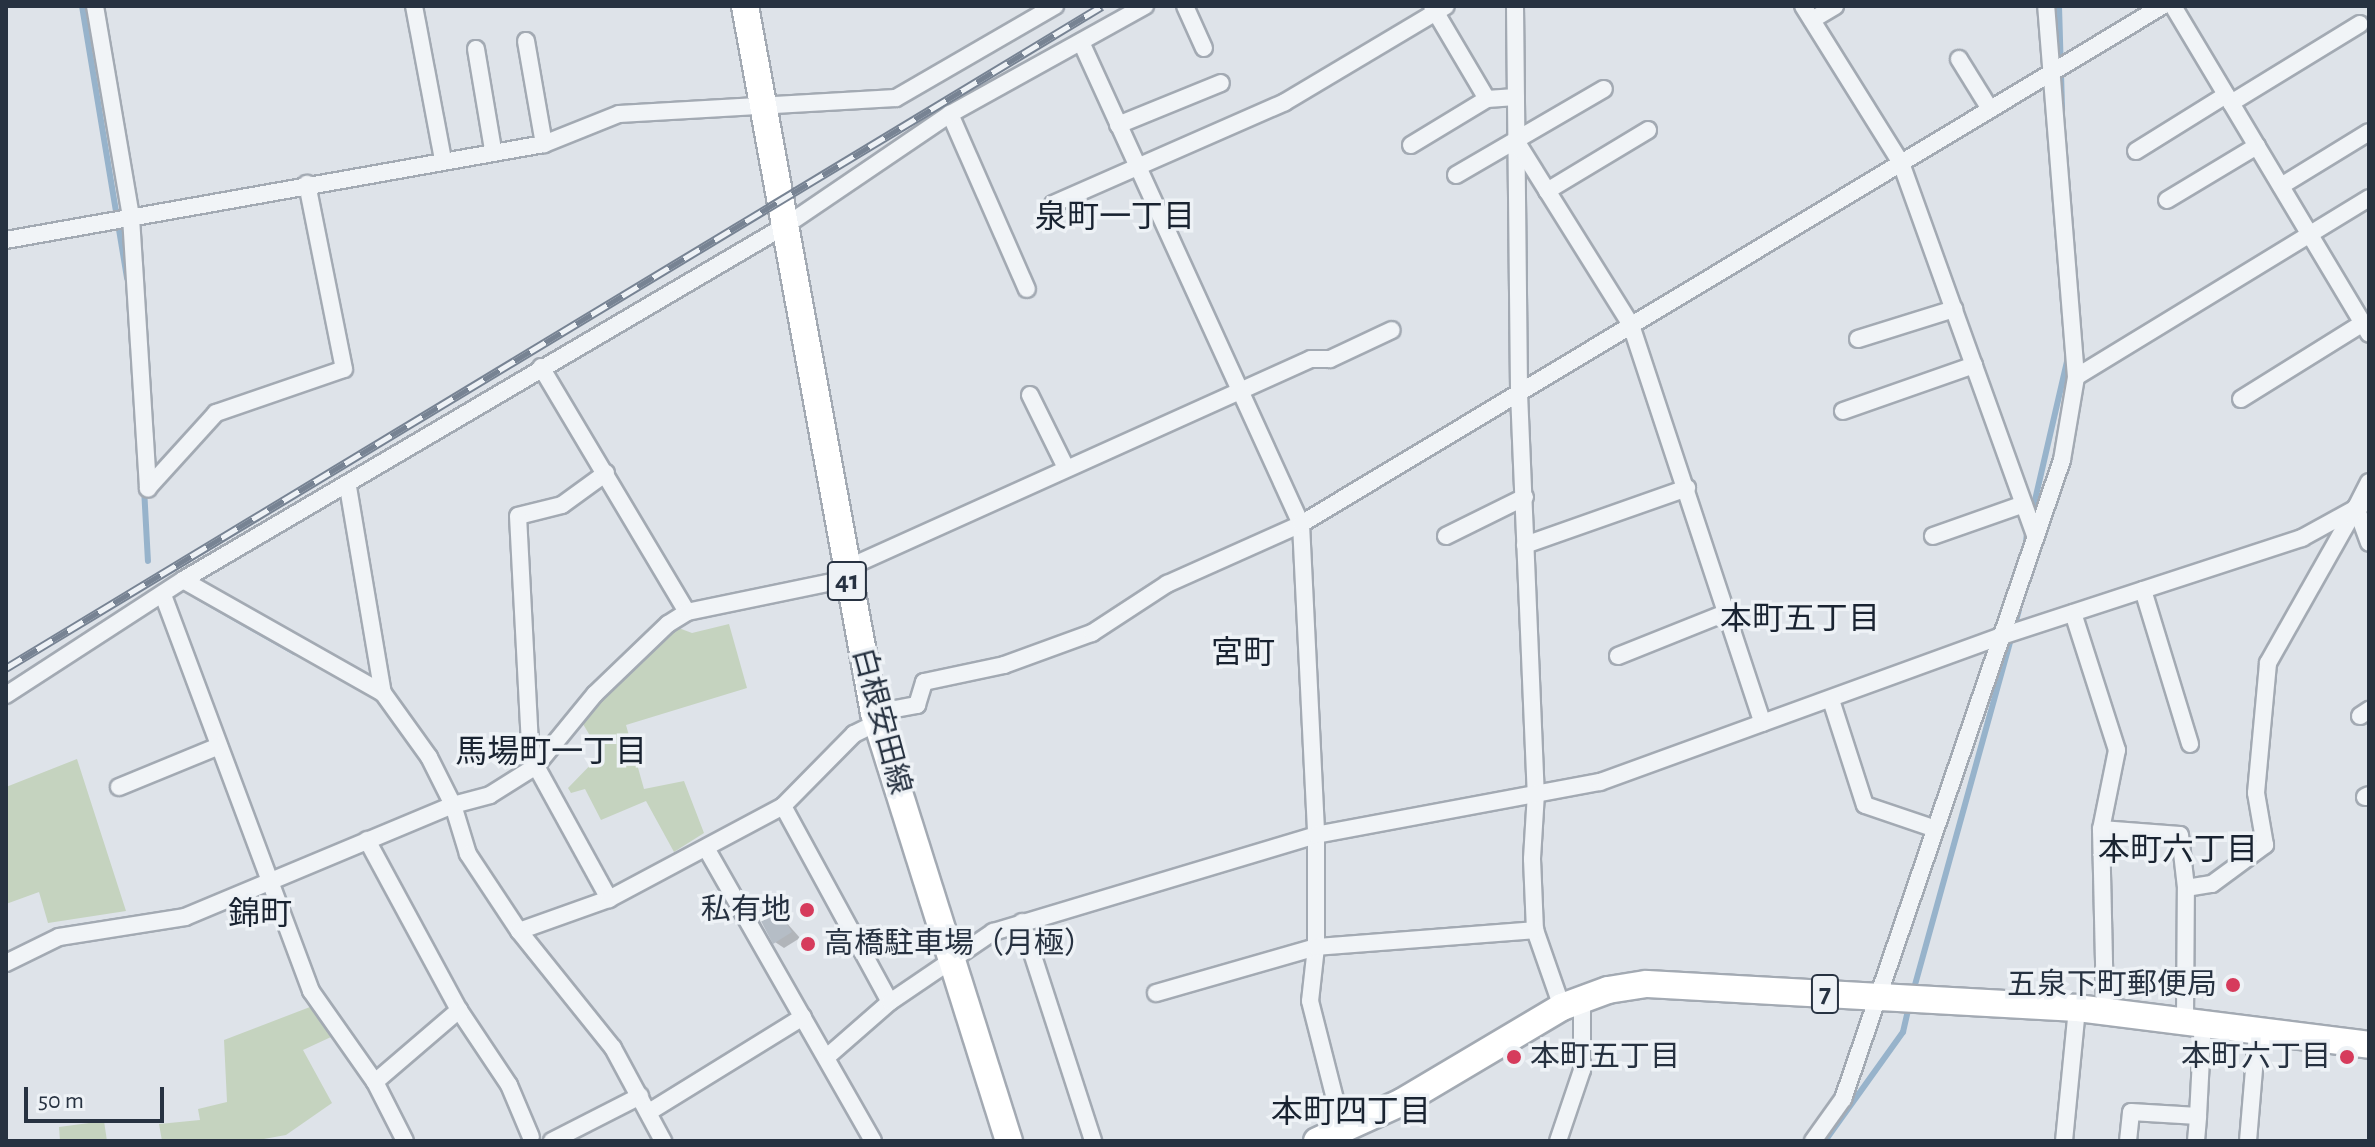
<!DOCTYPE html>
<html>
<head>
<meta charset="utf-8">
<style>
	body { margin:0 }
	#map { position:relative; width:2375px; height:1147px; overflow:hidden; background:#dee3e9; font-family:"Alegreya Sans","Noto Sans JP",sans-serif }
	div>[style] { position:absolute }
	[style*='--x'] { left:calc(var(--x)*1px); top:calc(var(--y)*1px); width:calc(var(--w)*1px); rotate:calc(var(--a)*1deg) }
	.green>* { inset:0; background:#c5d3bf }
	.shadow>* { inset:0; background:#0003 }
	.stream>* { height:6px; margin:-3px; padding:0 3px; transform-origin:3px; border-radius:3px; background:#97b3cb }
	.building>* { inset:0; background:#b5bdc6 }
	.roads { filter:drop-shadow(2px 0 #a3aab3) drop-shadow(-2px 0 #a3aab3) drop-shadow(0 2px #a3aab3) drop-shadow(0 -2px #a3aab3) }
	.minor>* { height:16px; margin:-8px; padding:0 8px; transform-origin:8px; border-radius:8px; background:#f1f4f7 }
	.primary>* { height:26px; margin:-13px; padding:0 13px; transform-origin:13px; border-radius:13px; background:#fff }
	.rail>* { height:9px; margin-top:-4.5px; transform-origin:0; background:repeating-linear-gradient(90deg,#eef2f6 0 18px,#778393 0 36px); box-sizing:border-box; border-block:2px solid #778393 }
	.dots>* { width:22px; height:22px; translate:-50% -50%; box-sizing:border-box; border:4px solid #eef2f6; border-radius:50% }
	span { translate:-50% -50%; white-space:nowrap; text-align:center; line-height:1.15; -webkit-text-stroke:7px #eef2f6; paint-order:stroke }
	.shield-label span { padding:2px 6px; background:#eef2f6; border:2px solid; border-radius:6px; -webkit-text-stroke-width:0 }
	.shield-label { font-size:28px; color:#273241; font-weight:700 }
	.street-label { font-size:30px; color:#273241 }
	.poi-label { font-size:30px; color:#273241 }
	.right { translate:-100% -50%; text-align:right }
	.left { translate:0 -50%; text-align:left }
	.neighbourhood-label { font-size:32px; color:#192331 }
	.frame { position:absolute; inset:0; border:8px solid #273241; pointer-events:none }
	.scale { position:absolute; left:24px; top:1087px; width:140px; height:36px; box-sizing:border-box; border:4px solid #273241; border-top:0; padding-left:10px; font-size:24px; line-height:28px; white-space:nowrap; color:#273241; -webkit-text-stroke:6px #eef2f6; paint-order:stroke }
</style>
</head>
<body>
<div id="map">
	<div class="green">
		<i style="clip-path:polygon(729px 624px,747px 688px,626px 725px,644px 789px,684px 781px,704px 833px,674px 852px,646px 801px,601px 820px,585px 789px,571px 793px,568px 788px,601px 754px,583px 724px,605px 693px,676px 627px,692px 633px)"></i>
		<i style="clip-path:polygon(77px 759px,126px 911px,48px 923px,39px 892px,6px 904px,6px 787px)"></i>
		<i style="clip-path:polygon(310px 1007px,331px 1037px,303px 1050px,332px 1103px,286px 1135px,253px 1141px,162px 1141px,159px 1124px,200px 1120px,198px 1109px,227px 1102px,224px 1040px)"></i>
		<i style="clip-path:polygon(104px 1121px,107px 1141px,60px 1141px,59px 1127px)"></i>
	</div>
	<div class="shadow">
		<i style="clip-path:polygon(778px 913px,800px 938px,784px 948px,775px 942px)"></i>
	</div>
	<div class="stream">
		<i style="--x:82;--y:6;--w:276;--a:80.6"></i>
		<i style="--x:2059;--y:6;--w:104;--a:88.3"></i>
		<i style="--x:144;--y:488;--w:73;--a:86.9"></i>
		<i style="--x:2032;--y:513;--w:160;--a:-77"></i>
		<i style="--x:2025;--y:552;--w:28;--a:-84"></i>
		<i style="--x:196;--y:596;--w:113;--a:29.7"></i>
		<i style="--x:495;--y:908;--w:60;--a:54.5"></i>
		<i style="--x:1913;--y:992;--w:396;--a:-74.5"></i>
		<i style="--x:1825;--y:1141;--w:134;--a:-54.4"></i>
		<i style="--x:1903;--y:1032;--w:26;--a:-77"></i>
	</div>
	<div class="building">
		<i style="clip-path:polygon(778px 910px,792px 932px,773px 944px,761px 921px)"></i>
	</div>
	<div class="roads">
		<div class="minor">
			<i style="--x:95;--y:6;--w:214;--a:80.3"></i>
			<i style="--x:131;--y:217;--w:272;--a:86.4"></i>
			<i style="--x:148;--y:488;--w:101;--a:-47.8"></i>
			<i style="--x:216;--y:413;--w:135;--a:-19"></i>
			<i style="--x:344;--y:369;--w:189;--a:-101.3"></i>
			<i style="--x:414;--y:6;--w:156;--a:79.3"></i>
			<i style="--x:1185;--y:6;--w:46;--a:65.7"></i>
			<i style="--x:1432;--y:6;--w:108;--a:59.4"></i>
			<i style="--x:1515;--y:6;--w:387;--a:89.4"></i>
			<i style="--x:1519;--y:393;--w:400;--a:87.6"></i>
			<i style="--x:1536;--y:793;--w:66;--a:93.5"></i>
			<i style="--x:1532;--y:859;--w:71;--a:87.6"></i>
			<i style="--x:1535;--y:930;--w:82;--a:70.7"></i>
			<i style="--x:1803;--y:6;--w:185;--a:58"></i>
			<i style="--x:1901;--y:163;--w:396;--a:70.2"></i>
			<i style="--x:2173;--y:6;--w:382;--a:59.1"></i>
			<i style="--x:1812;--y:20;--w:27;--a:-31"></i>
			<i style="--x:526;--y:41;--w:105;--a:80.1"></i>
			<i style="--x:1081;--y:42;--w:530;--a:65.47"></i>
			<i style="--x:1301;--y:524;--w:311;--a:87.2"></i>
			<i style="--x:1316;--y:835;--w:112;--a:90"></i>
			<i style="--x:1316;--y:947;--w:54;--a:96.3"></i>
			<i style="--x:1310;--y:1001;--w:133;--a:75.7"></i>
			<i style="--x:476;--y:49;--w:102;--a:80.4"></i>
			<i style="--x:1959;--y:59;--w:59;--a:58.2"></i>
			<i style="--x:2231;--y:103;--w:151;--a:-31.5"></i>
			<i style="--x:950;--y:114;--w:191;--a:66.3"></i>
			<i style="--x:1118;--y:125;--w:111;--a:-22.2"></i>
			<i style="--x:1518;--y:144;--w:213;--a:58"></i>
			<i style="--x:1631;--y:325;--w:419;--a:71.7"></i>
			<i style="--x:1411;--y:145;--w:89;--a:-31.2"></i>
			<i style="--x:1487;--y:99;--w:29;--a:-4"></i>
			<i style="--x:2136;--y:151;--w:106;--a:-31.9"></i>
			<i style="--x:1456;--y:175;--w:171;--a:-30.2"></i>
			<i style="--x:2281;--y:186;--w:103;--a:-31.5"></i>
			<i style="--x:1547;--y:191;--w:118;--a:-31.1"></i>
			<i style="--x:2167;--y:200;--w:105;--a:-31"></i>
			<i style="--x:1053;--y:204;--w:253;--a:-23.7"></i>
			<i style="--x:1285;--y:102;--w:187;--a:-30.8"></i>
			<i style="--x:6;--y:240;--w:546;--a:-10.12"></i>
			<i style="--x:544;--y:144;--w:81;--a:-21.8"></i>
			<i style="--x:619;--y:114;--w:277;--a:-3.3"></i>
			<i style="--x:896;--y:98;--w:184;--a:-30.1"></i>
			<i style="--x:1858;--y:339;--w:101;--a:-17.4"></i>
			<i style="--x:541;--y:367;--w:285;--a:59.2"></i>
			<i style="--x:2076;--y:377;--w:343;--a:-31.4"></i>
			<i style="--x:1030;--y:395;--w:81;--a:63.7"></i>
			<i style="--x:2241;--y:399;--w:144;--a:-31.9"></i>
			<i style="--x:1843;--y:411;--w:139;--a:-19.3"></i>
			<i style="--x:606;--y:473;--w:54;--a:144"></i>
			<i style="--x:562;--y:505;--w:45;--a:166"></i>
			<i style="--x:518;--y:516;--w:227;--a:87"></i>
			<i style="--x:530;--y:743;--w:24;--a:75"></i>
			<i style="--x:536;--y:766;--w:152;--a:61.2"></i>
			<i style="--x:2369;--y:482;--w:28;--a:117"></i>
			<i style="--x:2356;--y:507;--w:38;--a:70"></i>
			<i style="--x:348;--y:487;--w:209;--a:80.4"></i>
			<i style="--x:383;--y:693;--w:79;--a:54.3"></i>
			<i style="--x:429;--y:757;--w:54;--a:63.4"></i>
			<i style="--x:453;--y:805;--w:51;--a:73"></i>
			<i style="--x:468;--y:854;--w:92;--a:56.5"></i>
			<i style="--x:519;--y:931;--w:150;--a:51.2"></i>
			<i style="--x:613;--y:1048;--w:106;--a:61.7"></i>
			<i style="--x:1446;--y:536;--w:88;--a:-26.3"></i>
			<i style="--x:1933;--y:536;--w:96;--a:-19.4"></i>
			<i style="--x:1525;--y:545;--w:172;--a:-19.4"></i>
			<i style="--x:845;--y:569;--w:511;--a:-24.26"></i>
			<i style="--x:1311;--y:359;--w:19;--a:0"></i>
			<i style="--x:1330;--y:359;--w:68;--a:-25.1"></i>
			<i style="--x:183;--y:580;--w:230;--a:29.5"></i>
			<i style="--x:2143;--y:590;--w:161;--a:73"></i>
			<i style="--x:163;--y:595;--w:423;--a:69.5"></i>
			<i style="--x:311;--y:991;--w:111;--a:54.9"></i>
			<i style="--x:375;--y:1082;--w:66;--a:63"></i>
			<i style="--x:2073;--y:613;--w:144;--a:72.2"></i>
			<i style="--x:2117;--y:750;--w:81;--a:101.4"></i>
			<i style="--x:2101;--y:829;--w:183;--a:88.7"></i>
			<i style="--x:1618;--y:656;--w:118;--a:-21.8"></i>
			<i style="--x:6;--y:695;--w:211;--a:-33"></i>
			<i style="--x:183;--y:580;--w:702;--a:-30.47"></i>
			<i style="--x:788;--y:224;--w:196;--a:-34.2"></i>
			<i style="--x:950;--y:114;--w:223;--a:-29"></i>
			<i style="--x:1831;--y:700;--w:110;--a:72.1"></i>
			<i style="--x:1865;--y:805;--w:72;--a:18.7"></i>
			<i style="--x:874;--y:713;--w:44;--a:-10.5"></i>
			<i style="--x:917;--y:705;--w:24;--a:-73"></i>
			<i style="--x:924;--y:682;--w:82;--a:-12"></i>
			<i style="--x:1004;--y:665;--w:94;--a:-20"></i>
			<i style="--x:1092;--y:633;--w:90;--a:-33.2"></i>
			<i style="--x:1167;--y:584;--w:147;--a:-24.1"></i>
			<i style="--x:1301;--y:524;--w:1005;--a:-31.03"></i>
			<i style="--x:2360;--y:716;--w:11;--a:-34"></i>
			<i style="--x:119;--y:787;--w:108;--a:-22.3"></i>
			<i style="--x:2365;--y:797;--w:4;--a:-27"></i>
			<i style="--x:783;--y:806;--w:223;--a:61.4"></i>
			<i style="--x:2101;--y:829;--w:79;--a:4.3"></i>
			<i style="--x:2180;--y:835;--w:53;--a:83.5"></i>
			<i style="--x:367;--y:840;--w:193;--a:61.6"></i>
			<i style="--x:459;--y:1010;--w:90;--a:56.3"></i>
			<i style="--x:509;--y:1085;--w:56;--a:67.1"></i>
			<i style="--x:706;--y:848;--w:337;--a:60.3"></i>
			<i style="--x:1022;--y:922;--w:230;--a:72"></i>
			<i style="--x:519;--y:931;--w:96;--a:-19.6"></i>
			<i style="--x:609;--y:899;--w:197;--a:-28.1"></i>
			<i style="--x:783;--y:806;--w:101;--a:-45.4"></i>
			<i style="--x:854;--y:734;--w:25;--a:-26"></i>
			<i style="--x:6;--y:963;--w:59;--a:-26.1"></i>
			<i style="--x:59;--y:937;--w:128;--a:-9"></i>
			<i style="--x:185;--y:917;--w:290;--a:-22.7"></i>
			<i style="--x:453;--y:805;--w:38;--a:-15"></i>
			<i style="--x:490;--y:795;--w:54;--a:-32.2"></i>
			<i style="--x:536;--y:766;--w:93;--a:-50.7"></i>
			<i style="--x:595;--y:694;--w:101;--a:-43.8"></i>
			<i style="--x:668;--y:624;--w:22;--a:-32"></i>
			<i style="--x:687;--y:612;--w:163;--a:-11.7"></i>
			<i style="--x:1156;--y:993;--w:166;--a:-16"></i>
			<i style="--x:1316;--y:947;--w:220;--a:-4.4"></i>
			<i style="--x:2185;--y:1018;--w:130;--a:-89.6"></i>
			<i style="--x:2186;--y:888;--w:26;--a:-9"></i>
			<i style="--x:2212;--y:884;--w:66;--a:-36.3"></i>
			<i style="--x:2265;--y:845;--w:53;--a:-99.8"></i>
			<i style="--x:2256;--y:793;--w:131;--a:-84.7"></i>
			<i style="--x:2268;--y:663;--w:177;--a:-60.5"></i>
			<i style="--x:828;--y:1056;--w:82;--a:-41.1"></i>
			<i style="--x:890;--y:1002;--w:125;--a:-34.2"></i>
			<i style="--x:993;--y:932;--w:337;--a:-16.7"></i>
			<i style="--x:1316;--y:835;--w:289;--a:-10.6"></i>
			<i style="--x:1600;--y:782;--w:425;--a:-20"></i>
			<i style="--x:1999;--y:637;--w:319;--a:-18.1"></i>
			<i style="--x:2302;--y:538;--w:77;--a:-28.9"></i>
			<i style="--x:375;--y:1082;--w:111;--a:-40.6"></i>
			<i style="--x:649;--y:1112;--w:181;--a:-31.7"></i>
			<i style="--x:552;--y:1141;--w:99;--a:-27.1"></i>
			<i style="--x:1558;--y:1141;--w:75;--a:-71.3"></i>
			<i style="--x:1582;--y:1070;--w:72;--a:-90"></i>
			<i style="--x:1813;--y:1141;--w:52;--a:-54.5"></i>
			<i style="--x:1843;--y:1099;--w:675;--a:-71.08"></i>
			<i style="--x:2062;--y:460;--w:84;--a:-80.4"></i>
			<i style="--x:2076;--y:377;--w:372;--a:-94.6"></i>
			<i style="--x:2064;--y:1141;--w:134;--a:-84.4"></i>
			<i style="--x:2128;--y:1141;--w:29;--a:-84"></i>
			<i style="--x:2131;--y:1112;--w:67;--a:3.4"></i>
			<i style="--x:2198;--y:1116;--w:94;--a:-87"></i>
			<i style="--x:2196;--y:1141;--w:25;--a:-85"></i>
			<i style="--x:2248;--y:1141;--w:108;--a:-85.2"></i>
		</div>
		<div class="primary">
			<i style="--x:745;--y:6;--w:719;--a:79.66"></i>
			<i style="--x:874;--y:713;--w:449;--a:72.5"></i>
			<i style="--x:1317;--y:1141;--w:94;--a:-24.6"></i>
			<i style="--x:1402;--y:1102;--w:186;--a:-30.7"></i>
			<i style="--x:1562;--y:1007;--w:49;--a:-20.3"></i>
			<i style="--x:1608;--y:990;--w:39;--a:-9"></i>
			<i style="--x:1647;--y:984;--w:431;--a:3.2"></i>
			<i style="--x:2077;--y:1008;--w:294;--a:7.2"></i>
		</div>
	</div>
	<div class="rail">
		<i style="--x:6;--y:668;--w:1280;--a:-31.13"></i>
	</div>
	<div class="dots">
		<i style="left:807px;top:910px;background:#d63b5c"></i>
		<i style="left:808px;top:944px;background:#d63b5c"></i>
		<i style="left:2233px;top:985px;background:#d63b5c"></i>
		<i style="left:1514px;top:1057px;background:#d63b5c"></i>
		<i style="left:2347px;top:1057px;background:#d63b5c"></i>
	</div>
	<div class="shield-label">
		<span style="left:847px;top:581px">41</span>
		<span style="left:1825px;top:994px">7</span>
	</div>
	<div class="street-label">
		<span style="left:881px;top:721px;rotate:75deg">白根安田線</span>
	</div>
	<div class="poi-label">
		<span class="right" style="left:791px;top:910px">私有地</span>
		<span class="left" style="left:824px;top:944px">高橋駐車場（月極）</span>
		<span class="right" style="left:2217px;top:985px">五泉下町郵便局</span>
		<span class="left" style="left:1530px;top:1057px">本町五丁目</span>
		<span class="right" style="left:2331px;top:1057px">本町六丁目</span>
	</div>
	<div class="neighbourhood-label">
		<span style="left:1115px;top:217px">泉町一丁目</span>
		<span style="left:1800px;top:619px">本町五丁目</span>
		<span style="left:1243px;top:653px">宮町</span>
		<span style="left:551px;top:752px">馬場町一丁目</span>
		<span style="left:2178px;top:850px">本町六丁目</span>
		<span style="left:260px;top:914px">錦町</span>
		<span style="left:1351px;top:1112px">本町四丁目</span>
	</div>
	<div class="frame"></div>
	<div class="scale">50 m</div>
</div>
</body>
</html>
